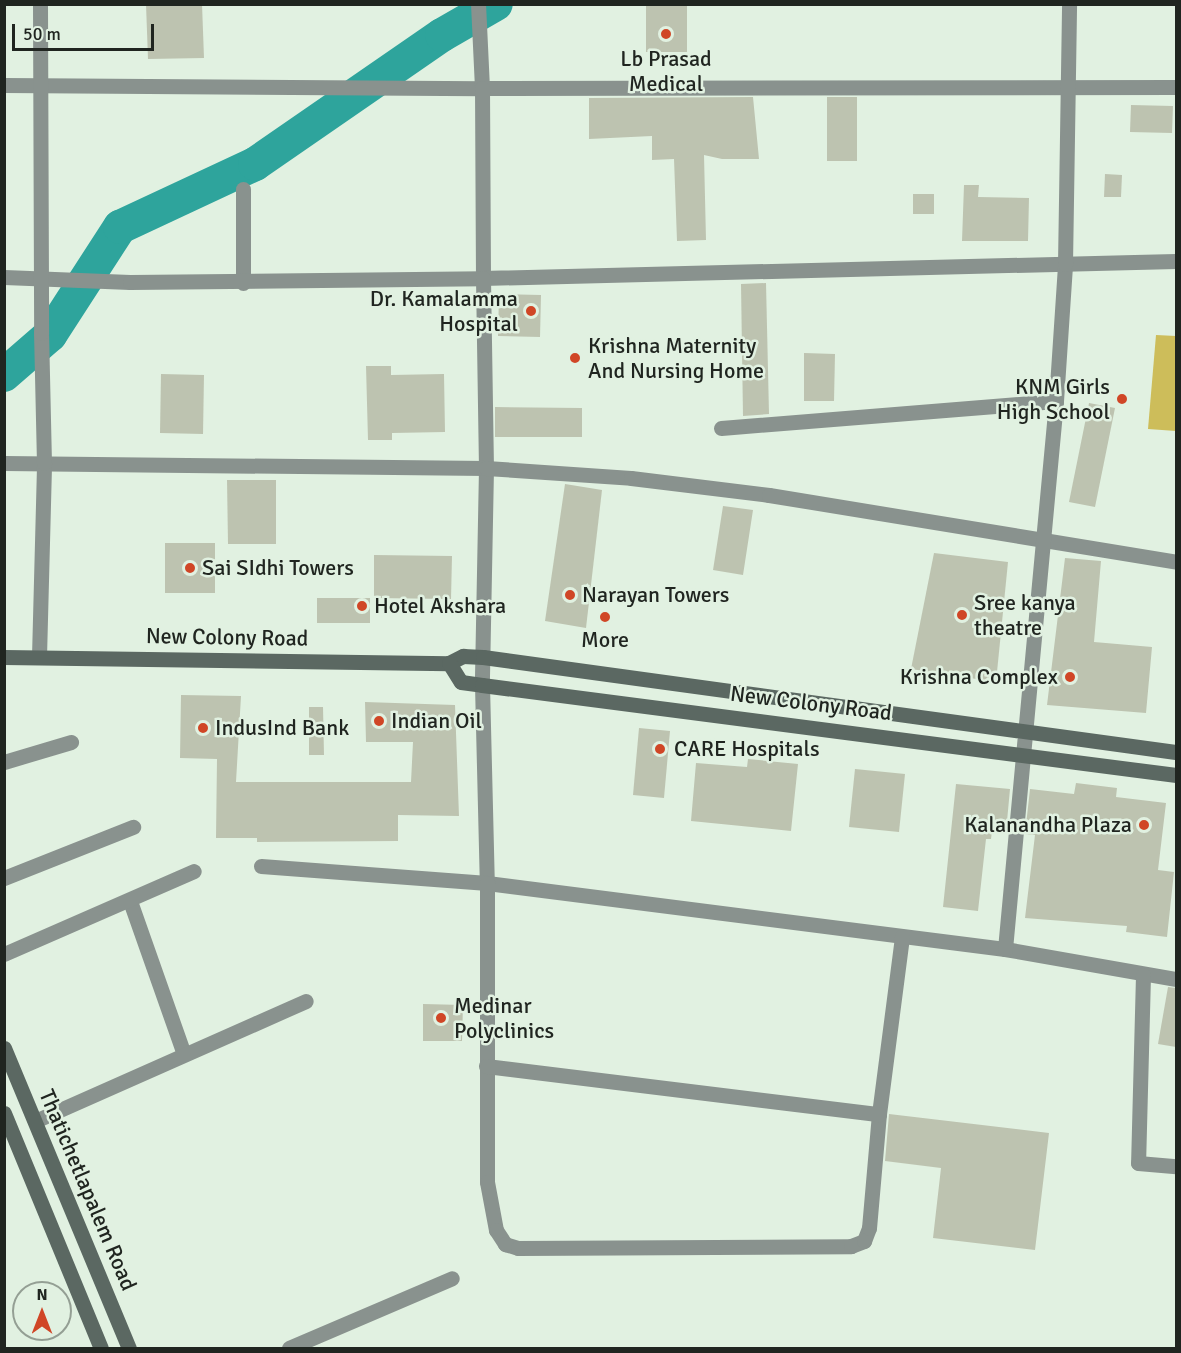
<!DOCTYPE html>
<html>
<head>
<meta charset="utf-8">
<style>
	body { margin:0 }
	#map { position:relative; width:1181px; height:1353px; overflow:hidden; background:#e1f1e1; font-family:Signika,sans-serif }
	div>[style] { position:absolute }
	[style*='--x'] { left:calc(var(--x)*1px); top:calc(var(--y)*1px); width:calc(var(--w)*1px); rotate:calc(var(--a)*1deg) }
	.green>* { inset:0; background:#cdbd5a }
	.river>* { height:34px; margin:-17px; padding:0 17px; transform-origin:17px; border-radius:17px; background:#2ea49c }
	.building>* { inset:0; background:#bdc3b0 }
	.minor>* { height:15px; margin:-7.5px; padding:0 7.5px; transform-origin:7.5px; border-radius:7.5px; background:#89928e }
	.tertiary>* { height:15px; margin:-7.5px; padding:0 7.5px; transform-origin:7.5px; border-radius:7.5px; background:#89928e }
	.secondary>* { height:15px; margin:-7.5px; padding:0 7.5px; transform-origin:7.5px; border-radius:7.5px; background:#5b6862 }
	.dots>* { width:16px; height:16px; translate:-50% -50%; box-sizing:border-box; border:3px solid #e1f1e1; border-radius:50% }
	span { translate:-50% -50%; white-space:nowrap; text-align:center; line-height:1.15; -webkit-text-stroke:5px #e1f1e1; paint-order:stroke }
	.poi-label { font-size:22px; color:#202520 }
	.right { translate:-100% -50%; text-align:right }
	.left { translate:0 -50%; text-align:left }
	.street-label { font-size:22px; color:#202520 }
	.frame { position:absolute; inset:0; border:6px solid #202520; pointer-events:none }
	.north { position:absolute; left:12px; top:1281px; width:60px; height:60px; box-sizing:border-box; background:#e1f1e1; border:2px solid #949f94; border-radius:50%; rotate:0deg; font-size:16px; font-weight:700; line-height:24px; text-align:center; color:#202520 }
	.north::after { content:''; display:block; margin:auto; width:21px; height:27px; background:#d04626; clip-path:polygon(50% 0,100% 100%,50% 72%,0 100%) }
	.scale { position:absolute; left:12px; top:24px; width:142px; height:27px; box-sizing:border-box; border:3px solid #202520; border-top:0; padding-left:8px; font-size:18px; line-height:21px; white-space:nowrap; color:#202520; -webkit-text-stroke:4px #e1f1e1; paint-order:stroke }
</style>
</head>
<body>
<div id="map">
	<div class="green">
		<i style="clip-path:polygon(1156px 335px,1176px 336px,1176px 431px,1148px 429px)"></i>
	</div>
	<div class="river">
		<i style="--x:4;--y:375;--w:61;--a:-41"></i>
		<i style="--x:50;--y:335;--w:129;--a:-57.1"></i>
		<i style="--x:120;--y:227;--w:149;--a:-25"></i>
		<i style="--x:255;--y:164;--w:227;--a:-34.6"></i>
		<i style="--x:442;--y:35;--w:62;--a:-29.9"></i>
	</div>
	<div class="building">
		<i style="clip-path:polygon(146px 4px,202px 4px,204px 58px,148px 59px)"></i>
		<i style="clip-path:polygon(646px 4px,687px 4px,687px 52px,646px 52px)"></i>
		<i style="clip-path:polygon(753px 97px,759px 159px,722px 159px,704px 155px,706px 240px,677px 241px,674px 159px,652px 160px,652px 136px,589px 139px,589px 98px)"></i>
		<i style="clip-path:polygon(827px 97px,857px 97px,857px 161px,827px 161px)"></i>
		<i style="clip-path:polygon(1131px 105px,1173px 106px,1172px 133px,1130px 132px)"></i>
		<i style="clip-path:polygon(1105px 174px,1122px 175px,1121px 197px,1104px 197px)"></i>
		<i style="clip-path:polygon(964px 185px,979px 185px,978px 197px,1029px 198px,1028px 241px,962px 241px)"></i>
		<i style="clip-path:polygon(913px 194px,934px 194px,934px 214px,913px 214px)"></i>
		<i style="clip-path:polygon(766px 283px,769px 414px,743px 416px,741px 284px)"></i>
		<i style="clip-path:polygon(499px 294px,541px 295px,540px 337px,498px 336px)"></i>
		<i style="clip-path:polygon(804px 353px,835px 354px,834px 401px,804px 401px)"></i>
		<i style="clip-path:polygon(366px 366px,391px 366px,391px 375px,444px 374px,445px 432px,392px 433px,392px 440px,368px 440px)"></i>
		<i style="clip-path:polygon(161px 374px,204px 375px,203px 434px,160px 433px)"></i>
		<i style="clip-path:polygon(1089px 403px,1115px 408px,1095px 507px,1069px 502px)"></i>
		<i style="clip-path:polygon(495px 407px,582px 408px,582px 437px,495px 437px)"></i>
		<i style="clip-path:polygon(227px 480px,276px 480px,276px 544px,228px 544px)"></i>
		<i style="clip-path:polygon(565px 484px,602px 490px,586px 628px,545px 621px)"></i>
		<i style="clip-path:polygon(723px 506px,753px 510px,743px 575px,713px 570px)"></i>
		<i style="clip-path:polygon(165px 543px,215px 543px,215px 593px,165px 593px)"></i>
		<i style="clip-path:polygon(934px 553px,1008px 562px,996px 682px,911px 669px)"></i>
		<i style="clip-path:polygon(374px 555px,452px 556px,451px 599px,374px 598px)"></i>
		<i style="clip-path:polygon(1065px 558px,1101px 561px,1094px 642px,1152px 647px,1146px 713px,1047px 705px)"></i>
		<i style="clip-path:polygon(317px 598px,370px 598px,370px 623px,317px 623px)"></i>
		<i style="clip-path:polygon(181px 695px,241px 696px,236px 782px,411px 782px,413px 742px,366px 742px,365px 702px,455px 705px,459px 816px,398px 815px,398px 841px,257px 842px,257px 838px,216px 838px,217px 759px,180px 758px)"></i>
		<i style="clip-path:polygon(309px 707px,323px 707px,324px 755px,309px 755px)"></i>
		<i style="clip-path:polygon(639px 728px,670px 731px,664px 798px,633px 795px)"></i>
		<i style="clip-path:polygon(748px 759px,798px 764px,791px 831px,691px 821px,696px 763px,747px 767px)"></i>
		<i style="clip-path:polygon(855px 769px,905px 774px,899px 832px,849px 827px)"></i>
		<i style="clip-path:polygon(1076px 783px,1117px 788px,1116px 797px,1166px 803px,1158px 870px,1174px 872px,1167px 937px,1126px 932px,1127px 926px,1025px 918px,1035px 835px,1025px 834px,1030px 789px,1074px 794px)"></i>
		<i style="clip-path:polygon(956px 784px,1010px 789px,1006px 832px,992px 831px,991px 839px,986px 839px,978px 911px,943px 907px)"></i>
		<i style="clip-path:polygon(1168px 987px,1176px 988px,1176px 1047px,1158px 1044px)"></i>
		<i style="clip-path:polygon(423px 1004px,463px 1005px,462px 1041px,423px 1041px)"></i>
		<i style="clip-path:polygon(889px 1114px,1049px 1133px,1035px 1250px,933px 1238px,941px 1168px,885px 1161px)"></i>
	</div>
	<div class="minor">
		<i style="--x:4;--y:85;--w:478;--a:0.4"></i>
		<i style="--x:482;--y:88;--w:84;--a:-92.7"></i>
		<i style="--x:1176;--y:87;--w:694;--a:179.92"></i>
		<i style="--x:482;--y:88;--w:190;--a:89.7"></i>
		<i style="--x:483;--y:278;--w:693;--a:-1.41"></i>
		<i style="--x:243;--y:189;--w:94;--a:90"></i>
		<i style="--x:4;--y:277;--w:126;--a:2.3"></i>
		<i style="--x:130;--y:282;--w:353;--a:-0.6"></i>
		<i style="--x:483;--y:278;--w:190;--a:89.1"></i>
		<i style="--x:486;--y:468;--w:217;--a:91.1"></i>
		<i style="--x:482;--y:685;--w:198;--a:88.6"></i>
		<i style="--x:487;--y:883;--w:522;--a:7.26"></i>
		<i style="--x:1005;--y:949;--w:174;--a:10"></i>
		<i style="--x:721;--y:428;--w:336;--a:-4.6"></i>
		<i style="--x:4;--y:463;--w:482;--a:0.6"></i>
		<i style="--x:486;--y:468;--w:145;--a:3.9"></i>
		<i style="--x:631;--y:478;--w:139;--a:7"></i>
		<i style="--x:769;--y:495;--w:412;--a:9.3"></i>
		<i style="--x:39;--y:657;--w:194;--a:-88.5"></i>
		<i style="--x:44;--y:463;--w:130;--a:-91.3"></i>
		<i style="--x:4;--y:762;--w:70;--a:-16.6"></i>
		<i style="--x:261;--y:866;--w:227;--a:4.3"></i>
		<i style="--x:487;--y:883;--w:299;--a:90"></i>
		<i style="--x:487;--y:1182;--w:49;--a:79.4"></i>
		<i style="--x:496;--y:1230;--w:17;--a:57"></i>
		<i style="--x:505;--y:1244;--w:14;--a:17"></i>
		<i style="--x:518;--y:1248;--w:333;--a:-0.3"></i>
		<i style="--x:851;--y:1246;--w:14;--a:-21"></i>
		<i style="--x:864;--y:1241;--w:14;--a:-69"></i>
		<i style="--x:869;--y:1228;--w:114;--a:-85"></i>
		<i style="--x:879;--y:1114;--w:179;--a:-82.6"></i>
		<i style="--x:4;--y:878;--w:139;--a:-21.6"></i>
		<i style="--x:130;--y:901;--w:162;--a:70.6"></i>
		<i style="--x:1005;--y:949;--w:550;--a:-84.68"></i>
		<i style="--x:1056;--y:401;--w:137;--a:-86.2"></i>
		<i style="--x:1065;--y:264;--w:260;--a:-89.1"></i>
		<i style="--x:4;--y:954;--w:207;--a:-23.6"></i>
		<i style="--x:1143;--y:975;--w:188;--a:91.5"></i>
		<i style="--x:1138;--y:1163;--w:38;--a:5"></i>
		<i style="--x:486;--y:1066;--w:396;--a:7"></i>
		<i style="--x:35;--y:1121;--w:296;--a:-23.9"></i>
		<i style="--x:289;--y:1348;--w:177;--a:-23.2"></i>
	</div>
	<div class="tertiary">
		<i style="--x:40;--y:4;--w:329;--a:89.8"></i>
	</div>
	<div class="secondary">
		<i style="--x:4;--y:657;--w:445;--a:0.8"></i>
		<i style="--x:449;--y:663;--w:16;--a:-27"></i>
		<i style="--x:463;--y:656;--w:20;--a:3"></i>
		<i style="--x:483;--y:657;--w:699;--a:7.81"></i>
		<i style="--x:449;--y:663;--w:22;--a:58"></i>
		<i style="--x:461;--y:682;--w:21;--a:8"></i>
		<i style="--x:482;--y:685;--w:700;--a:7.39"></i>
		<i style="--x:4;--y:1048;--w:325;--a:67.4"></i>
		<i style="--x:4;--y:1113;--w:254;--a:67.6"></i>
	</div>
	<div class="dots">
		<i style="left:666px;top:34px;background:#d04626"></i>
		<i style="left:531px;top:311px;background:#d04626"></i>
		<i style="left:575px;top:358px;background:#d04626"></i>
		<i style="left:1122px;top:399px;background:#d04626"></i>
		<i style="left:190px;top:568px;background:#d04626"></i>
		<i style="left:570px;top:595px;background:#d04626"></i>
		<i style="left:362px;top:606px;background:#d04626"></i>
		<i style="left:962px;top:615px;background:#d04626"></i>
		<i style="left:605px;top:617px;background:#d04626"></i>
		<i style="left:1070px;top:677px;background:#d04626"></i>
		<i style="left:379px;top:721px;background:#d04626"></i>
		<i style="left:203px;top:728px;background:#d04626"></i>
		<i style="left:660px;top:749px;background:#d04626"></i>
		<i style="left:1144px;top:825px;background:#d04626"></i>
		<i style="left:441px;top:1018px;background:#d04626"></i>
	</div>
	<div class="poi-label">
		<span style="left:666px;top:71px">Lb Prasad<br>Medical</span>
		<span class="right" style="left:518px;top:311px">Dr. Kamalamma<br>Hospital</span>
		<span class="left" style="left:588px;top:358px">Krishna Maternity<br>And Nursing Home</span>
		<span class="right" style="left:1110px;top:399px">KNM Girls<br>High School</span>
		<span class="left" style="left:202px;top:568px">Sai SIdhi Towers</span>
		<span class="left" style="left:582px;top:595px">Narayan Towers</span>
		<span class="left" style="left:974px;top:615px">Sree kanya<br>theatre</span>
		<span class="left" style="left:374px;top:606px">Hotel Akshara</span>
		<span style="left:605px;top:640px">More</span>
		<span class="right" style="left:1058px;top:677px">Krishna Complex</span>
		<span class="left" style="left:391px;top:721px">Indian Oil</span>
		<span class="left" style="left:215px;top:728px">IndusInd Bank</span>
		<span class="left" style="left:674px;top:749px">CARE Hospitals</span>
		<span class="right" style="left:1132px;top:825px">Kalanandha Plaza</span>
		<span class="left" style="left:454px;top:1018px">Medinar<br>Polyclinics</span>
	</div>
	<div class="street-label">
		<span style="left:227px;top:637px;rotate:1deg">New Colony Road</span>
		<span style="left:811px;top:703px;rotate:7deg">New Colony Road</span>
		<span style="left:88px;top:1190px;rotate:67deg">Thatichetlapalem Road</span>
	</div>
	<div class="frame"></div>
	<div class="north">N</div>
	<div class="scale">50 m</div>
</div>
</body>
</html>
